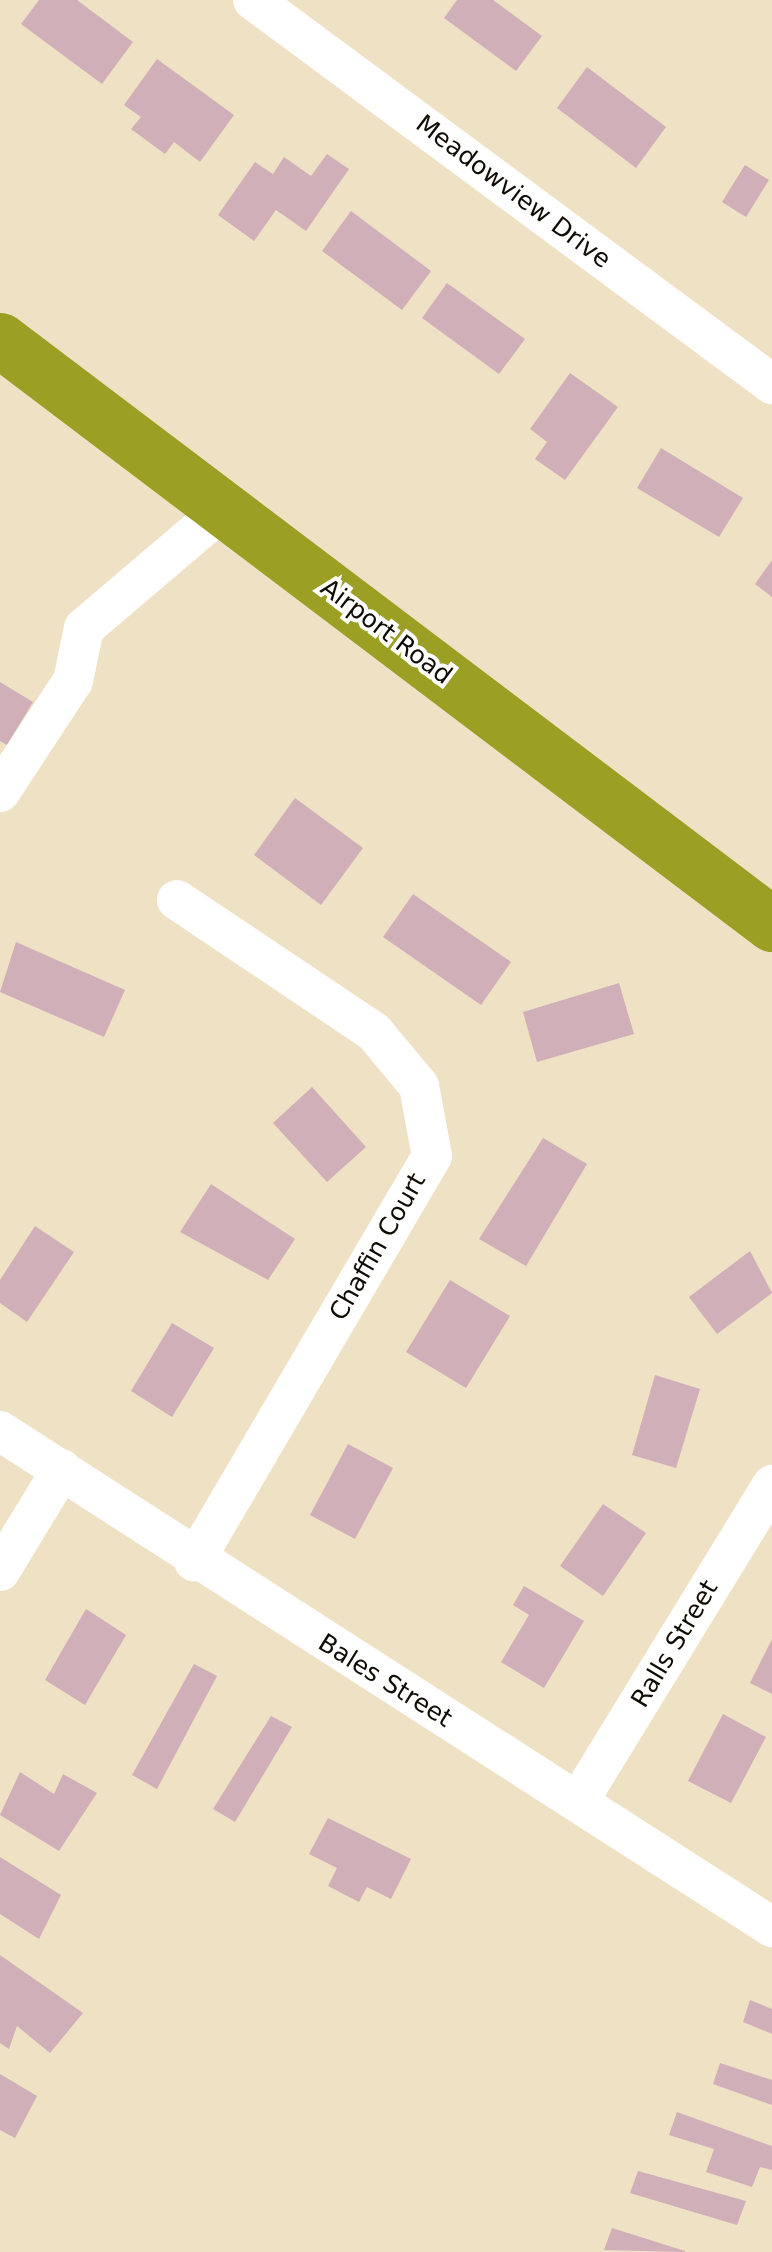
<!DOCTYPE html>
<html>
<head>
<meta charset="utf-8">
<style>
	body { margin:0 }
	#map { position:relative; width:772px; height:2252px; overflow:hidden; background:#efe1c4; font-family:"DejaVu Sans",sans-serif }
	div>[style] { position:absolute }
	[style*='--x'] { left:calc(var(--x)*1px); top:calc(var(--y)*1px); width:calc(var(--w)*1px); rotate:calc(var(--a)*1deg) }
	.building>* { inset:0; background:#d0afb9 }
	.minor>* { height:40px; margin:-20px; padding:0 20px; transform-origin:20px; border-radius:20px; background:#fff }
	.highway>* { height:55px; margin:-27.5px; padding:0 27.5px; transform-origin:27.5px; border-radius:27.5px; background:#9b9f24 }
	span { translate:-50% -50%; white-space:nowrap; text-align:center; line-height:1.15; -webkit-text-stroke:8px #fff; paint-order:stroke }
	.street-label { font-size:25px; color:#100b03 }
</style>
</head>
<body>
<div id="map">
	<div class="building">
		<i style="clip-path:polygon(39px 0,77px 0,133px 42px,102px 84px,21px 24px)"></i>
		<i style="clip-path:polygon(457px 0,493px 0,542px 36px,516px 71px,444px 18px)"></i>
		<i style="clip-path:polygon(157px 59px,234px 115px,200px 162px,174px 142px,165px 154px,131px 129px,141px 117px,124px 105px)"></i>
		<i style="clip-path:polygon(587px 67px,666px 127px,636px 168px,557px 108px)"></i>
		<i style="clip-path:polygon(327px 154px,349px 169px,306px 231px,276px 210px,254px 241px,218px 215px,255px 162px,273px 174px,284px 157px,311px 176px)"></i>
		<i style="clip-path:polygon(745px 165px,769px 180px,746px 217px,722px 202px)"></i>
		<i style="clip-path:polygon(351px 211px,431px 271px,402px 310px,322px 251px)"></i>
		<i style="clip-path:polygon(447px 283px,525px 339px,499px 374px,422px 318px)"></i>
		<i style="clip-path:polygon(570px 373px,618px 407px,565px 480px,535px 459px,547px 442px,530px 429px)"></i>
		<i style="clip-path:polygon(661px 448px,743px 498px,719px 537px,637px 488px)"></i>
		<i style="clip-path:polygon(772px 560px,772px 597px,755px 584px)"></i>
		<i style="clip-path:polygon(0 682px,33px 702px,7px 745px,0 741px)"></i>
		<i style="clip-path:polygon(295px 798px,363px 848px,321px 905px,254px 855px)"></i>
		<i style="clip-path:polygon(413px 894px,511px 962px,481px 1005px,383px 937px)"></i>
		<i style="clip-path:polygon(16px 942px,125px 990px,104px 1037px,0 992px)"></i>
		<i style="clip-path:polygon(619px 983px,634px 1034px,537px 1062px,523px 1012px)"></i>
		<i style="clip-path:polygon(312px 1087px,366px 1147px,327px 1182px,273px 1123px)"></i>
		<i style="clip-path:polygon(543px 1138px,587px 1164px,526px 1266px,479px 1239px)"></i>
		<i style="clip-path:polygon(211px 1184px,295px 1239px,268px 1280px,180px 1232px)"></i>
		<i style="clip-path:polygon(35px 1226px,74px 1252px,27px 1322px,0 1303px,0 1280px)"></i>
		<i style="clip-path:polygon(750px 1251px,772px 1293px,717px 1334px,689px 1297px)"></i>
		<i style="clip-path:polygon(450px 1280px,510px 1316px,466px 1388px,406px 1352px)"></i>
		<i style="clip-path:polygon(172px 1323px,214px 1348px,172px 1417px,131px 1391px)"></i>
		<i style="clip-path:polygon(655px 1375px,700px 1389px,676px 1468px,632px 1455px)"></i>
		<i style="clip-path:polygon(348px 1444px,393px 1468px,355px 1539px,310px 1515px)"></i>
		<i style="clip-path:polygon(603px 1504px,646px 1533px,603px 1596px,560px 1566px)"></i>
		<i style="clip-path:polygon(524px 1586px,584px 1621px,544px 1688px,501px 1662px,529px 1615px,513px 1605px)"></i>
		<i style="clip-path:polygon(86px 1609px,126px 1635px,85px 1705px,45px 1680px)"></i>
		<i style="clip-path:polygon(772px 1639px,772px 1694px,750px 1683px)"></i>
		<i style="clip-path:polygon(194px 1664px,217px 1676px,157px 1789px,132px 1775px)"></i>
		<i style="clip-path:polygon(723px 1714px,766px 1737px,731px 1803px,688px 1781px)"></i>
		<i style="clip-path:polygon(271px 1716px,292px 1727px,235px 1822px,213px 1809px)"></i>
		<i style="clip-path:polygon(20px 1772px,54px 1794px,63px 1774px,97px 1793px,59px 1851px,0 1815px)"></i>
		<i style="clip-path:polygon(328px 1818px,411px 1859px,391px 1899px,367px 1887px,359px 1902px,328px 1886px,337px 1868px,309px 1854px)"></i>
		<i style="clip-path:polygon(0 1857px,61px 1895px,39px 1939px,0 1914px)"></i>
		<i style="clip-path:polygon(0 1955px,83px 2013px,50px 2053px,17px 2026px,9px 2049px,0 2043px)"></i>
		<i style="clip-path:polygon(750px 2000px,772px 2009px,772px 2034px,743px 2022px)"></i>
		<i style="clip-path:polygon(720px 2063px,772px 2080px,772px 2105px,713px 2084px)"></i>
		<i style="clip-path:polygon(0 2074px,37px 2096px,15px 2138px,0 2130px)"></i>
		<i style="clip-path:polygon(677px 2112px,772px 2146px,772px 2170px,760px 2167px,752px 2187px,706px 2172px,714px 2149px,669px 2135px)"></i>
		<i style="clip-path:polygon(638px 2171px,746px 2201px,737px 2225px,630px 2193px)"></i>
		<i style="clip-path:polygon(612px 2228px,685px 2251px,685px 2252px,604px 2250px)"></i>
	</div>
	<div class="minor">
		<i style="--x:253;--y:0;--w:646;--a:36.5"></i>
		<i style="--x:0;--y:792;--w:133;--a:-56.7"></i>
		<i style="--x:73;--y:681;--w:54;--a:-78.3"></i>
		<i style="--x:84;--y:628;--w:184;--a:-40.4"></i>
		<i style="--x:177;--y:900;--w:237;--a:33.8"></i>
		<i style="--x:374;--y:1032;--w:70;--a:50.2"></i>
		<i style="--x:419;--y:1086;--w:71;--a:79.5"></i>
		<i style="--x:432;--y:1156;--w:470;--a:120.4"></i>
		<i style="--x:0;--y:1431;--w:918;--a:32.72"></i>
		<i style="--x:0;--y:1571;--w:119;--a:-58.7"></i>
		<i style="--x:578;--y:1802;--w:372;--a:-58.5"></i>
	</div>
	<div class="highway">
		<i style="--x:0;--y:340;--w:968;--a:37.11"></i>
	</div>
	<div class="street-label">
		<span style="left:513px;top:192px;rotate:37deg">Meadowview Drive</span>
		<span style="left:386px;top:632px;rotate:37deg">Airport Road</span>
		<span style="left:378px;top:1247px;rotate:-60deg">Chaffin Court</span>
		<span style="left:675px;top:1644px;rotate:-59deg">Ralls Street</span>
		<span style="left:385px;top:1681px;rotate:32deg">Bales Street</span>
	</div>
</div>
</body>
</html>
